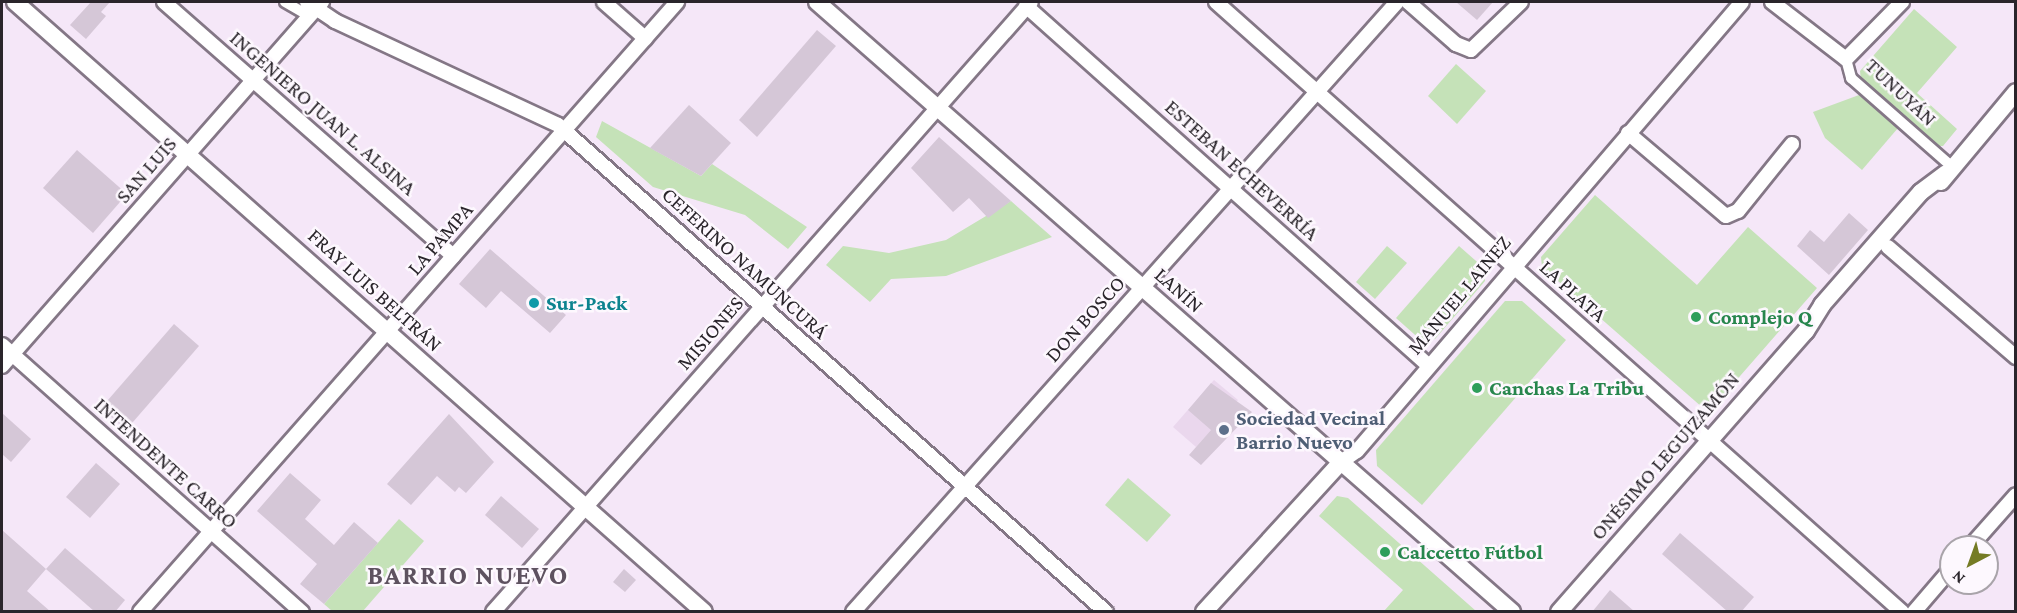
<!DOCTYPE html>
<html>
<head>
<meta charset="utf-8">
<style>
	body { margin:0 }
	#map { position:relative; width:2017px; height:613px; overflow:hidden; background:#f5e7f8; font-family:"Crimson Pro",serif }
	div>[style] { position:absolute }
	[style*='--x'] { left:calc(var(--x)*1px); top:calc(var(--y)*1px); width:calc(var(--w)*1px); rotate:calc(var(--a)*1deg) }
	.built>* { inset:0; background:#ead7ed }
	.green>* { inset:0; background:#c5e2b8 }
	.building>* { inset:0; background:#d5c7d7 }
	.roads { filter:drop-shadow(2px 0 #847786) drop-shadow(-2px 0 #847786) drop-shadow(0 2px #847786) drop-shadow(0 -2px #847786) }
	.pedestrian>* { height:10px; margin:-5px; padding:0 5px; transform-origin:5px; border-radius:5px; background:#fff }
	.minor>* { height:14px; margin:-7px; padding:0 7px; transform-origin:7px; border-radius:7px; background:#fff }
	.tertiary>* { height:16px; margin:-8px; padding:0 8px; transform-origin:8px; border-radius:8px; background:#fff }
	.dots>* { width:16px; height:16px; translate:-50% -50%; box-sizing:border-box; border:3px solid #fdf8fe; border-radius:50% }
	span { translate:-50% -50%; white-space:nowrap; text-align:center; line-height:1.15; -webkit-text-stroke:5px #fdf8fe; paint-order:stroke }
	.street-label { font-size:21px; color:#2a252b }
	.culture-label { font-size:21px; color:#0d838f; font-weight:700 }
	.left { translate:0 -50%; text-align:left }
	.leisure-label { font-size:21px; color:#27864d; font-weight:700 }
	.service-label { font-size:21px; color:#4e5e75; font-weight:700 }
	.district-label { font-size:27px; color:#5e5260; font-weight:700; letter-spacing:1.5px }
	.frame { position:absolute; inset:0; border:3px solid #2a252b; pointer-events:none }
	.north { position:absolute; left:1939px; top:535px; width:60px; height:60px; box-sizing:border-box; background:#fdf8fe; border:2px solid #a9a4aa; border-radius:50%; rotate:221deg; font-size:16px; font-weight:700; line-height:24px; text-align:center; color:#2a252b }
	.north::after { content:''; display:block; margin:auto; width:21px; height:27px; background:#757b25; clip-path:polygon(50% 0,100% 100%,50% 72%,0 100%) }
</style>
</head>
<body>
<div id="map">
	<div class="built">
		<i style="clip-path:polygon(1214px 380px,1238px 400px,1196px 447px,1173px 427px)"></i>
	</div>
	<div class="green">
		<i style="clip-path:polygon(1914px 9px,1957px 47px,1917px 93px,1957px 129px,1943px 146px,1935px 146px,1861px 80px,1860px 71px)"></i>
		<i style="clip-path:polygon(1456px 64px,1486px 91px,1457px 124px,1428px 96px)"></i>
		<i style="clip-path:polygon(1859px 95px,1898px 128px,1862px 170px,1825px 138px,1813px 112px)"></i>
		<i style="clip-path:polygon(602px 121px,701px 176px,712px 164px,807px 227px,788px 249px,745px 215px,653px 187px,596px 137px)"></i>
		<i style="clip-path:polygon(1595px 195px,1697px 285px,1748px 227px,1817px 288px,1713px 407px,1703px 408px,1542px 267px,1541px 257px)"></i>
		<i style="clip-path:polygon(1011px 201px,1052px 237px,946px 276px,891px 279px,870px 302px,826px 265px,843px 246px,889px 253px,946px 240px)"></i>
		<i style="clip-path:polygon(1387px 246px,1407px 263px,1375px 299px,1356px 282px)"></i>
		<i style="clip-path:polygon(1459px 246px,1484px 268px,1485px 281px,1435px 339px,1423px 342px,1396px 318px)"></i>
		<i style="clip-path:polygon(1505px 301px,1522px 301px,1566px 340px,1422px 505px,1377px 466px,1376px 450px)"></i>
		<i style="clip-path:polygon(1128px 478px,1171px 515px,1147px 542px,1105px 505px)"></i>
		<i style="clip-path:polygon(1337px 496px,1348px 498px,1476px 611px,1384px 611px,1403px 590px,1319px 516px)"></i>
		<i style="clip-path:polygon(399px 519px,424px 541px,363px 611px,332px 611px,324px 604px)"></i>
	</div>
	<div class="building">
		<i style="clip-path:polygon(91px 2px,110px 2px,101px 12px,106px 16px,86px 39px,70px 25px)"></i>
		<i style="clip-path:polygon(1456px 2px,1493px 2px,1477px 20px)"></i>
		<i style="clip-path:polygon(817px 30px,836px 46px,757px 137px,739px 120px)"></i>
		<i style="clip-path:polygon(689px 105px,731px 143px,701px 176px,650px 148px)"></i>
		<i style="clip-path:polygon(939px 137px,1011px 201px,988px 218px,969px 198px,953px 212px,911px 168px)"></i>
		<i style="clip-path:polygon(77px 150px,127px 194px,93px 233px,43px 188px)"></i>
		<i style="clip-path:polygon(1849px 213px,1868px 230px,1829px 275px,1797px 246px,1810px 230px,1824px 242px)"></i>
		<i style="clip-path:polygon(490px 249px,566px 315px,550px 333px,501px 291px,486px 308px,459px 284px)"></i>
		<i style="clip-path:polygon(174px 324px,199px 346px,126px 430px,101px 408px)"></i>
		<i style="clip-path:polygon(1211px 383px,1252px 412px,1201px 465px,1189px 455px,1211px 430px,1188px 410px)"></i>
		<i style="clip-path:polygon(2px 413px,31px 439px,11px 462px,2px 454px)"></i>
		<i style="clip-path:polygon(449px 414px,494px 462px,466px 493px,459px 487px,455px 492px,437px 476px,411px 505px,387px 484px)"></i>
		<i style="clip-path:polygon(96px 463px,120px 484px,90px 518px,66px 497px)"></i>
		<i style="clip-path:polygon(290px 473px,321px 500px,305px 519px,334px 545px,354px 522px,378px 543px,324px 604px,300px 584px,317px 564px,257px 511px)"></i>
		<i style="clip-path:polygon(501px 496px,539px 529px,522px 548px,485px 515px)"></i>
		<i style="clip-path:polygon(2px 530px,46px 569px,27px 591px,51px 612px,2px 612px)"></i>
		<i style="clip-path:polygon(1680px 533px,1754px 597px,1741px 612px,1728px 612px,1662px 554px)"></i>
		<i style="clip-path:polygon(65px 548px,125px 600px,115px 612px,95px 612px,46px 569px)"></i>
		<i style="clip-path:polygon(624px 569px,636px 580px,625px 592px,613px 582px)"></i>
		<i style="clip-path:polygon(1610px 590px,1635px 612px,1592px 612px)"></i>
	</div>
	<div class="roads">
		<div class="pedestrian">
			<i style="--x:285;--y:2;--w:28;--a:30"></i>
			<i style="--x:1846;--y:59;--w:20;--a:75"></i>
			<i style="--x:1851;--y:78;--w:133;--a:41.3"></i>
		</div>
		<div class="minor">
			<i style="--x:164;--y:2;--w:385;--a:41.3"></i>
			<i style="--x:307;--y:2;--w:34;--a:34"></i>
			<i style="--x:335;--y:21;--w:246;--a:25"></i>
			<i style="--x:558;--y:125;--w:733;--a:41.63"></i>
			<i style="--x:604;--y:2;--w:55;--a:41.3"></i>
			<i style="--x:1216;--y:2;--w:918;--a:41.64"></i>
			<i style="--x:1408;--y:2;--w:64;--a:41.2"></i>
			<i style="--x:1456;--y:44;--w:16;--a:22"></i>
			<i style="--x:1471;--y:50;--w:69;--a:-43.8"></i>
			<i style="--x:1772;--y:2;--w:93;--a:37.6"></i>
			<i style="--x:1846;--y:59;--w:80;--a:-45.5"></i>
			<i style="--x:1026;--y:6;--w:540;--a:41.77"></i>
			<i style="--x:1628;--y:133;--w:128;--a:40.3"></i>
			<i style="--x:1726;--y:216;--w:13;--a:-23"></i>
			<i style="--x:1738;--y:211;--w:86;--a:-51.1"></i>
			<i style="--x:1888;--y:247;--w:169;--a:40.7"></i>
			<i style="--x:2;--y:345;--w:402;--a:41.7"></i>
			<i style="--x:2;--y:366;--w:485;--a:-48.7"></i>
			<i style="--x:1341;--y:462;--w:19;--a:-35"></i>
			<i style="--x:1357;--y:451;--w:591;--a:-49.39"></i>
			<i style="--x:1970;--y:547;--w:69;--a:-48.5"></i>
			<i style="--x:140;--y:612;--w:813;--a:-48.64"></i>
			<i style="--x:493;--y:612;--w:813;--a:-48.59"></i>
			<i style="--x:853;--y:612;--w:817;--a:-48.27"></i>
			<i style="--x:1914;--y:612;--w:57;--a:-49.3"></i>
		</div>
		<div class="tertiary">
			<i style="--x:15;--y:2;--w:920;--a:41.52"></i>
			<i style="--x:817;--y:2;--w:925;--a:41.27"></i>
			<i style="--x:1941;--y:182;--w:117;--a:-50.2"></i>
			<i style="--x:1204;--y:612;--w:203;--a:-47.6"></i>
			<i style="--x:1559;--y:612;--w:374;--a:-48.7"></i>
			<i style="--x:1806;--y:331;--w:31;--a:-58"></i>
			<i style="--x:1822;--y:305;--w:150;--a:-48.8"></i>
			<i style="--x:1921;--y:192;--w:31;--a:-37"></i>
		</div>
	</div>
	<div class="dots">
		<i style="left:534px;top:303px;background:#0f9aa8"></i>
		<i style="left:1696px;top:317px;background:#2e9e5b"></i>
		<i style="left:1477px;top:388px;background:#2e9e5b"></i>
		<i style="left:1224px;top:430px;background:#5c6f8a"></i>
		<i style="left:1385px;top:552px;background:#2e9e5b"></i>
	</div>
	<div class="street-label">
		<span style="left:1901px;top:92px;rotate:43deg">TUNUYÁN</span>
		<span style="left:323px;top:113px;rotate:41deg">INGENIERO JUAN L. ALSINA</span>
		<span style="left:146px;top:170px;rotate:-49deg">SAN LUIS</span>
		<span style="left:1242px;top:170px;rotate:42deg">ESTEBAN ECHEVERRÍA</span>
		<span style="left:440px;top:239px;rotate:-49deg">LA PAMPA</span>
		<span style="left:745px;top:263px;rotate:42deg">CEFERINO NAMUNCURÁ</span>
		<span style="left:375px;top:290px;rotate:42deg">FRAY LUIS BELTRÁN</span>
		<span style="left:1179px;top:290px;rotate:41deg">LANÍN</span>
		<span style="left:1573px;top:291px;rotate:42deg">LA PLATA</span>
		<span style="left:1459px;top:295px;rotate:-50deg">MANUEL LAINEZ</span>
		<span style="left:1085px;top:319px;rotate:-48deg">DON BOSCO</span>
		<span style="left:710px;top:333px;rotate:-49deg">MISIONES</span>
		<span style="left:1665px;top:456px;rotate:-49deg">ONÉSIMO LEGUIZAMÓN</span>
		<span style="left:166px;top:463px;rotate:42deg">INTENDENTE CARRO</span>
	</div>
	<div class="culture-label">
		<span class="left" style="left:546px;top:303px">Sur-Pack</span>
	</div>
	<div class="leisure-label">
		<span class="left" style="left:1708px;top:317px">Complejo Q</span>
		<span class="left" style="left:1489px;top:388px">Canchas La Tribu</span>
		<span class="left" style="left:1397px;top:552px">Calccetto Fútbol</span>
	</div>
	<div class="service-label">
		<span class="left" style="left:1236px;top:430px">Sociedad Vecinal<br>Barrio Nuevo</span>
	</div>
	<div class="district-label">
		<span style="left:468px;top:576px">BARRIO NUEVO</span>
	</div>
	<div class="frame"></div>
	<div class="north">N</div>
</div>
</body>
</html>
